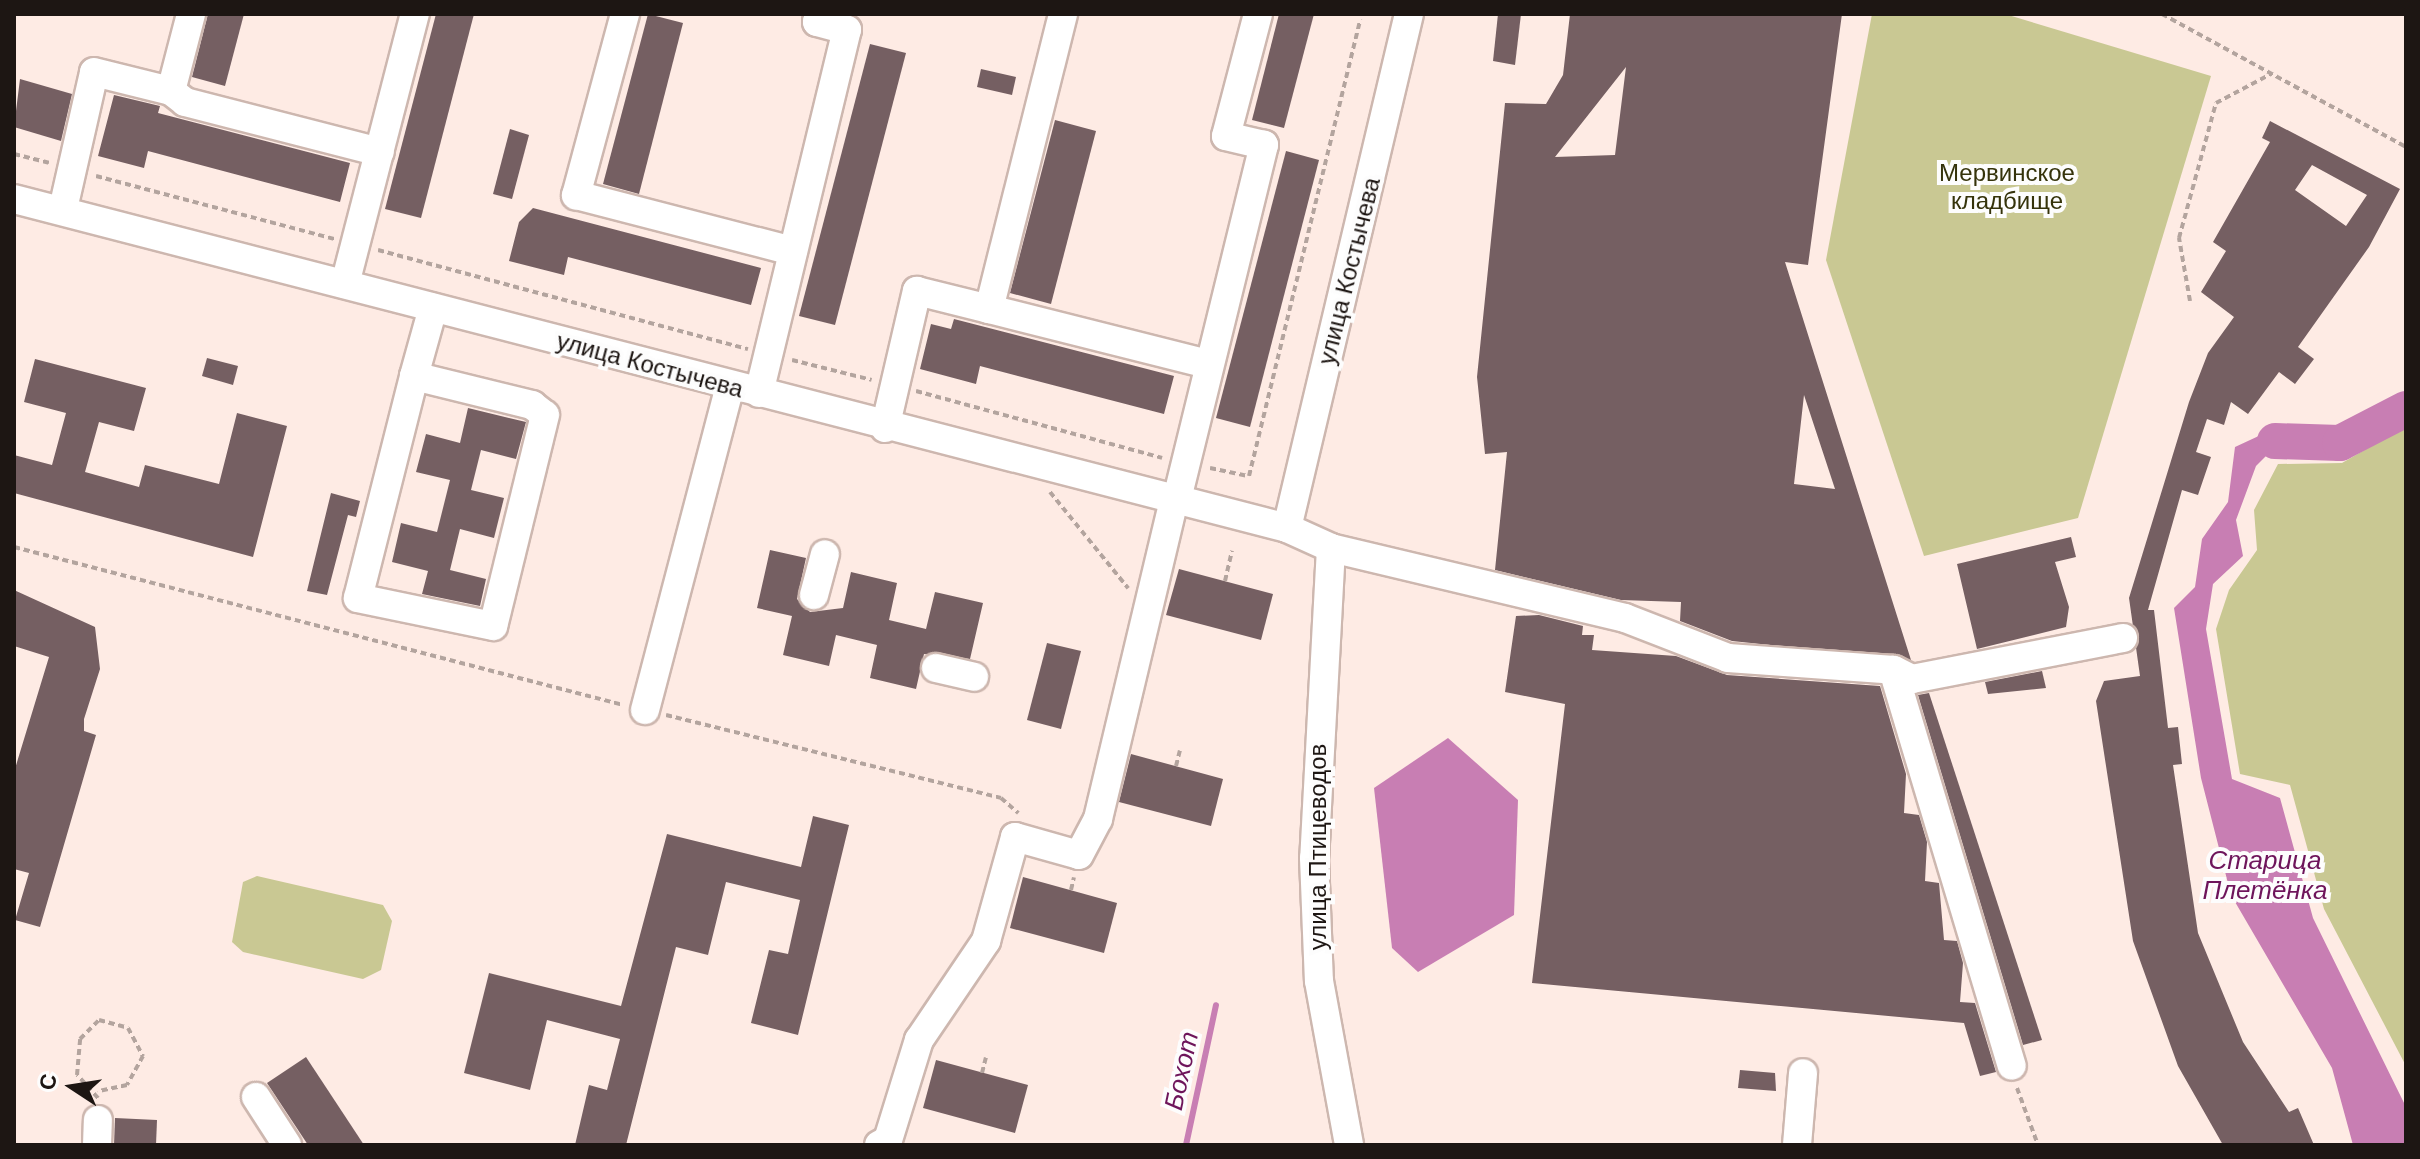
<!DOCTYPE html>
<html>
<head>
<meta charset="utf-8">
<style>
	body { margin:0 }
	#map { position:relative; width:2420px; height:1159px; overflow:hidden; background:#feebe4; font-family:Helvetica,sans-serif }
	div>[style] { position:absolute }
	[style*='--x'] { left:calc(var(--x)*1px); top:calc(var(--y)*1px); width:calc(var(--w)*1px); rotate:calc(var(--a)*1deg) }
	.green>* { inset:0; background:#c9c893 }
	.water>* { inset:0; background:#c87eb3 }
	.stream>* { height:6px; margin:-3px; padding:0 3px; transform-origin:3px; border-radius:3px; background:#c87eb3 }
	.river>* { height:36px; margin:-18px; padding:0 18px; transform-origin:18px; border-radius:18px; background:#c87eb3 }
	.building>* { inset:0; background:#755f62 }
	.path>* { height:4px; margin-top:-2px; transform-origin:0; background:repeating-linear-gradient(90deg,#b3a49e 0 6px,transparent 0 10px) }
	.roads { filter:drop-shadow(2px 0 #cdb7af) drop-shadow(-2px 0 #cdb7af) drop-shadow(0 2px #cdb7af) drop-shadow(0 -2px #cdb7af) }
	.minor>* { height:28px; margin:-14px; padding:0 14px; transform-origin:14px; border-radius:14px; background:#fff }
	span { translate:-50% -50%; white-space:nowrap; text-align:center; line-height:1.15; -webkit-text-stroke:8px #fdfdfd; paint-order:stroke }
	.park-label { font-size:24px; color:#35330b }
	.street-label { font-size:24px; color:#1d1613 }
	.water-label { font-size:26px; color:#6e155b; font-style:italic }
	.frame { position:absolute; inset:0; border:16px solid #1d1613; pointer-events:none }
	.north { position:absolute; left:32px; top:1047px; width:80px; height:80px; -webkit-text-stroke:6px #fdfdfd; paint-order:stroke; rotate:282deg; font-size:22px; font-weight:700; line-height:32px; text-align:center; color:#1d1613 }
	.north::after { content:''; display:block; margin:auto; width:28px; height:36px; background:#1d1613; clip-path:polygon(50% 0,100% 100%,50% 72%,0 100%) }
</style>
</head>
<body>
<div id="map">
	<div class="green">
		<i style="clip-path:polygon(1872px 14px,2005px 14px,2211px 76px,2078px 518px,1924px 556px,1826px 260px)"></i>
		<i style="clip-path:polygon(2406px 426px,2406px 1066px,2324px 909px,2290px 785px,2240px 774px,2216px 629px,2229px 590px,2257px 550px,2254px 510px,2278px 464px,2342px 463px)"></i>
		<i style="clip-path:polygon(257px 876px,383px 905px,392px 921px,381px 970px,363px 979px,243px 952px,232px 942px,243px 882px)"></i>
	</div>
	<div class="water">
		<i style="clip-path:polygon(2263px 434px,2279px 443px,2256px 466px,2236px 520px,2243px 556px,2213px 584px,2206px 629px,2232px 779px,2280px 798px,2313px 918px,2406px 1107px,2406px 1145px,2353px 1145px,2332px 1068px,2231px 895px,2201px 778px,2174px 608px,2195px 587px,2202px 539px,2228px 502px,2235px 447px)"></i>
		<i style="clip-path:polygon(1448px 738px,1518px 800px,1514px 915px,1418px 972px,1392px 948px,1374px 788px)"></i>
	</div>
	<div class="stream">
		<i style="--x:1186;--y:1145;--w:143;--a:-77.9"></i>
	</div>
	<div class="river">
		<i style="--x:2275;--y:441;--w:65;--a:1.8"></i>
		<i style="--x:2340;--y:443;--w:74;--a:-27.3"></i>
	</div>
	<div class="building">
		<i style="clip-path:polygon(208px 14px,244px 14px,225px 86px,192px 77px)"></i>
		<i style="clip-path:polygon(436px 14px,474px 14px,421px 218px,385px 209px)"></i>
		<i style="clip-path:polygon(648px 14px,683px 23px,639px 194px,603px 184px)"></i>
		<i style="clip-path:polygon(1279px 14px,1314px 14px,1284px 128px,1252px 120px)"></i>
		<i style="clip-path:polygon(1498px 14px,1521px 14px,1515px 65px,1493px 61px)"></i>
		<i style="clip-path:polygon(evenodd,1570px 14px,1842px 14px,1808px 265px,1785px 262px,1911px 660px,1732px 641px,1680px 621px,1681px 602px,1621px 600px,1495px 570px,1507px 452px,1485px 454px,1477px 377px,1505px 103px,1546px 104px,1563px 75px,1570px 14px,1626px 67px,1615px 155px,1555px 157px,1626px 67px,1570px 14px,1804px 395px,1835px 489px,1794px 484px,1804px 395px)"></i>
		<i style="clip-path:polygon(870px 44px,906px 53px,835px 325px,799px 316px)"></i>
		<i style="clip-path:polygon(981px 69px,1016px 77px,1012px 95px,977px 87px)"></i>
		<i style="clip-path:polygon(20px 79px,72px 94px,61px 141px,14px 127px)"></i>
		<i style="clip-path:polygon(114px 95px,160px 106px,158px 113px,350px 163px,340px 202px,148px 151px,144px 168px,98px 156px)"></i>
		<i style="clip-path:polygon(1055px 120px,1096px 131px,1051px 304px,1010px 293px)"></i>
		<i style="clip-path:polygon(evenodd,2270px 121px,2400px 189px,2369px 247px,2298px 347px,2314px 359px,2295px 384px,2279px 372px,2248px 414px,2231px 402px,2224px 425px,2207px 419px,2196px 452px,2211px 457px,2198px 495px,2182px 490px,2148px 610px,2154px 610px,2168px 728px,2178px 727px,2182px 764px,2173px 765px,2198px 933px,2243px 1042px,2289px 1112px,2298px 1108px,2314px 1145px,2223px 1145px,2178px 1066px,2133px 941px,2096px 701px,2104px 681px,2140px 676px,2129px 598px,2189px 402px,2208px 353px,2234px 317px,2201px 292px,2226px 251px,2213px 242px,2270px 142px,2262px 138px,2270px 121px,2312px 165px,2367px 195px,2346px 226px,2295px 190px,2312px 165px)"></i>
		<i style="clip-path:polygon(510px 129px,529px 135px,512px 199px,493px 194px)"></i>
		<i style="clip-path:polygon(1286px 151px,1319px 160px,1250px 427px,1216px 418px)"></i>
		<i style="clip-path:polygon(533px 208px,761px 268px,751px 305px,568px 257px,564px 275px,509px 261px,519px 222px)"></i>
		<i style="clip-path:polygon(954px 319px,1174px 376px,1164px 414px,980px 366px,976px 384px,920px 369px,931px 324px,951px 329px)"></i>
		<i style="clip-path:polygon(207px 358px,238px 366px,233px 385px,202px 376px)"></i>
		<i style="clip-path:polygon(35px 359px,146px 388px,134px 431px,99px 422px,85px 472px,139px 487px,145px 465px,219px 484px,237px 413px,287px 426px,253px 557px,14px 493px,14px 455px,52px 465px,66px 413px,24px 402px)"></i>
		<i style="clip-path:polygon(468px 408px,526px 422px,516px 459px,481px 450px,471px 490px,504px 498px,494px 538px,460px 529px,450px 570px,486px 579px,480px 606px,422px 594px,428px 571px,392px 562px,401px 523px,437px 532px,450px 480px,416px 472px,426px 434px,460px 443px)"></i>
		<i style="clip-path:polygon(331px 493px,360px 501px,356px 517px,348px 515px,327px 595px,307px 591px)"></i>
		<i style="clip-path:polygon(2071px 537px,2076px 557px,2055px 562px,2069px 607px,2066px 627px,1977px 649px,1957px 564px)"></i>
		<i style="clip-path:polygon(770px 550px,806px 558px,797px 599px,810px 612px,843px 608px,851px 572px,897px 583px,889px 620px,926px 629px,935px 592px,983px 603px,970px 659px,924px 654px,916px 689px,870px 678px,877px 645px,836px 635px,829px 666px,783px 655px,792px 616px,757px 608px)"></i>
		<i style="clip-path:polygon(1179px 569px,1273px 594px,1261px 640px,1166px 615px)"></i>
		<i style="clip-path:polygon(14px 590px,95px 627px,100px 669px,84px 719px,84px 731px,96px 735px,40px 927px,15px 920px,29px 873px,14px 869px,14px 772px,49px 657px,14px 646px)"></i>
		<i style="clip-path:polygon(1539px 615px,1583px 626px,1582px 635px,1594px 635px,1592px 650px,1676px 656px,1727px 675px,1880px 686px,1906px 774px,1904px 813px,1919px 815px,1927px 842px,1925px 881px,1939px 883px,1944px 940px,1957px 941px,1963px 963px,1960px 1002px,1975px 1003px,1996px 1072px,1980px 1076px,1964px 1023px,1532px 983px,1565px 704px,1505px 692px,1516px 616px)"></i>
		<i style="clip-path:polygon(1047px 643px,1081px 651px,1061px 729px,1027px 720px)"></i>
		<i style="clip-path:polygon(2042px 671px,2046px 688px,1988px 694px,1985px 682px)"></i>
		<i style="clip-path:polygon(1929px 693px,2042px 1040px,2023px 1045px,1918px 695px)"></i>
		<i style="clip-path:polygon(1131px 754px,1223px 779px,1211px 826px,1119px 802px)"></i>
		<i style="clip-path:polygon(813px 816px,849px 825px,798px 1035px,751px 1023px,769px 950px,788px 954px,800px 900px,726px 882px,708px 955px,676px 947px,626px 1145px,575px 1145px,589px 1085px,607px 1090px,620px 1039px,547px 1020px,530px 1090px,464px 1073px,489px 973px,621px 1006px,667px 834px,801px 867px)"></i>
		<i style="clip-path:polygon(1023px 877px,1117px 903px,1104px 953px,1010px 928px)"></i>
		<i style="clip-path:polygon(306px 1057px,364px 1145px,308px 1145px,267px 1083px)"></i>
		<i style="clip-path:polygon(936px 1060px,1028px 1085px,1015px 1133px,923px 1108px)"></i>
		<i style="clip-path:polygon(1740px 1070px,1775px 1073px,1776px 1091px,1738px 1088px)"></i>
		<i style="clip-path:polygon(115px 1118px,157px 1120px,156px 1145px,114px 1145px)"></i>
	</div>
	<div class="path">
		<i style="--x:2162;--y:14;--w:278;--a:28.6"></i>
		<i style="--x:14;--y:154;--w:36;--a:14"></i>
		<i style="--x:96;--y:176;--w:247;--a:14.8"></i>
		<i style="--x:378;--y:250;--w:383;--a:15"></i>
		<i style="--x:2190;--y:301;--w:64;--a:-99.9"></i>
		<i style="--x:2179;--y:238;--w:140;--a:-74.7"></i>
		<i style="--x:2216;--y:103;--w:62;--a:-27.8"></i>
		<i style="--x:792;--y:360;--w:82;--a:14"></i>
		<i style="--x:916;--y:391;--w:255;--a:15.2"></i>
		<i style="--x:1210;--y:468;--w:40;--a:12"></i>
		<i style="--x:1249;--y:476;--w:470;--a:-76.3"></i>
		<i style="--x:1050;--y:492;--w:124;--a:50.9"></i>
		<i style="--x:14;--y:547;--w:629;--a:14.54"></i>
		<i style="--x:1225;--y:581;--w:31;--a:-77"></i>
		<i style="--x:666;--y:715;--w:345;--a:13.9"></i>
		<i style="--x:1001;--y:798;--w:23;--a:41"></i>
		<i style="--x:1176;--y:766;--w:16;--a:-76"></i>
		<i style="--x:1071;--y:890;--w:13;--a:-77"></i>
		<i style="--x:982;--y:1073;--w:16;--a:-76"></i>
		<i style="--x:2017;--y:1088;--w:61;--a:69.8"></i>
		<i style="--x:98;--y:1098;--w:31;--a:-132"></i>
		<i style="--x:77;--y:1075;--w:36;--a:-85"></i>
		<i style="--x:80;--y:1039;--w:27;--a:-45"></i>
		<i style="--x:99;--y:1020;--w:30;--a:15"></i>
		<i style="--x:128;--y:1028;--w:32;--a:62"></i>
		<i style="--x:143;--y:1056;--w:33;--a:119"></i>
		<i style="--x:127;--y:1085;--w:30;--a:168"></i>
	</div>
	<div class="roads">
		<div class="minor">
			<i style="--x:625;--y:14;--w:188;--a:105.1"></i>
			<i style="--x:576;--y:195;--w:224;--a:14.5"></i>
			<i style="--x:171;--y:91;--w:18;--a:38"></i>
			<i style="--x:185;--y:102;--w:201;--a:14.4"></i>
			<i style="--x:14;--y:199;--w:1315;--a:14.49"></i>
			<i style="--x:1287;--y:528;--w:48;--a:24.4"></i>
			<i style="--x:1331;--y:548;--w:302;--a:13.4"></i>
			<i style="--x:1625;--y:618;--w:110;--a:21.2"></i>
			<i style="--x:1728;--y:658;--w:166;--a:4.1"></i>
			<i style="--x:1894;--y:670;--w:20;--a:27"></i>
			<i style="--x:1912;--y:679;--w:215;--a:-11"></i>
			<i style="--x:63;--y:209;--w:140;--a:-77.2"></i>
			<i style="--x:94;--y:72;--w:79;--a:13.9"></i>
			<i style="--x:171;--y:91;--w:80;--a:-75.4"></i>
			<i style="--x:345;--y:284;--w:279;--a:-75.5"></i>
			<i style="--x:989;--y:309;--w:226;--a:14.1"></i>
			<i style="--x:414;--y:376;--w:122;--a:13.8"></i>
			<i style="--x:532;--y:405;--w:16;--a:38"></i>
			<i style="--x:545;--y:415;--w:217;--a:103.8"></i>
			<i style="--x:493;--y:626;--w:138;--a:-168.3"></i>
			<i style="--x:358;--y:598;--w:229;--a:-75.8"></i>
			<i style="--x:414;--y:376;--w:71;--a:-74.4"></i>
			<i style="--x:759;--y:393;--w:374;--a:-76.4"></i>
			<i style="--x:847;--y:30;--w:31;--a:-165"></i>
			<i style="--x:817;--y:22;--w:8;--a:-76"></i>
			<i style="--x:885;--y:428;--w:141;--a:-76.9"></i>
			<i style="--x:917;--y:291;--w:74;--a:14"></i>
			<i style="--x:989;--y:309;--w:304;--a:-75.9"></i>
			<i style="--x:1176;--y:503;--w:369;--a:-76.2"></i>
			<i style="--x:1264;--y:145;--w:39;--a:-167"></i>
			<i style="--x:1226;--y:136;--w:126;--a:-75.3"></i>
			<i style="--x:1287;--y:528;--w:528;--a:-76.65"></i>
			<i style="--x:1331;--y:548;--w:310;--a:93.1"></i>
			<i style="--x:1314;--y:858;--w:123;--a:87.7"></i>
			<i style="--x:1319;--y:981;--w:167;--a:79.6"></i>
			<i style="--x:814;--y:595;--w:42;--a:-75"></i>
			<i style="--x:936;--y:668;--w:39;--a:13"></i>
			<i style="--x:1893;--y:670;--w:413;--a:73.3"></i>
			<i style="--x:645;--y:710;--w:335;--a:-75.3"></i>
			<i style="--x:256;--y:1097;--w:57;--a:57.1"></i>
			<i style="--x:97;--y:1145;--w:25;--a:-88"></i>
			<i style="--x:879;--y:1145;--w:10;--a:-29"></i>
			<i style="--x:888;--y:1140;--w:105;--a:-72.8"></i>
			<i style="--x:919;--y:1040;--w:120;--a:-55.9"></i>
			<i style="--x:986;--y:941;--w:108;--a:-74.4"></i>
			<i style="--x:1015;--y:837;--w:66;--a:15.7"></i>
			<i style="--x:1079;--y:855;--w:41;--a:-62.2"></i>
			<i style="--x:1098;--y:819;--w:325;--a:-76.6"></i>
			<i style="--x:1797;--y:1145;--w:72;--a:-85.2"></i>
		</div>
	</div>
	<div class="park-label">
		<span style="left:2007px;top:187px">Мервинское<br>кладбище</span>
	</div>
	<div class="street-label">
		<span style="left:1349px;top:271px;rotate:-76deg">улица Костычева</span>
		<span style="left:650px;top:365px;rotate:15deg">улица Костычева</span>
		<span style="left:1318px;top:847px;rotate:-90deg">улица Птицеводов</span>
	</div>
	<div class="water-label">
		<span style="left:2265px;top:876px">Старица<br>Плетёнка</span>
		<span style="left:1182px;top:1071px;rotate:-78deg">Бохот</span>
	</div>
	<div class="frame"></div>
	<div class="north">С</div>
</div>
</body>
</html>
